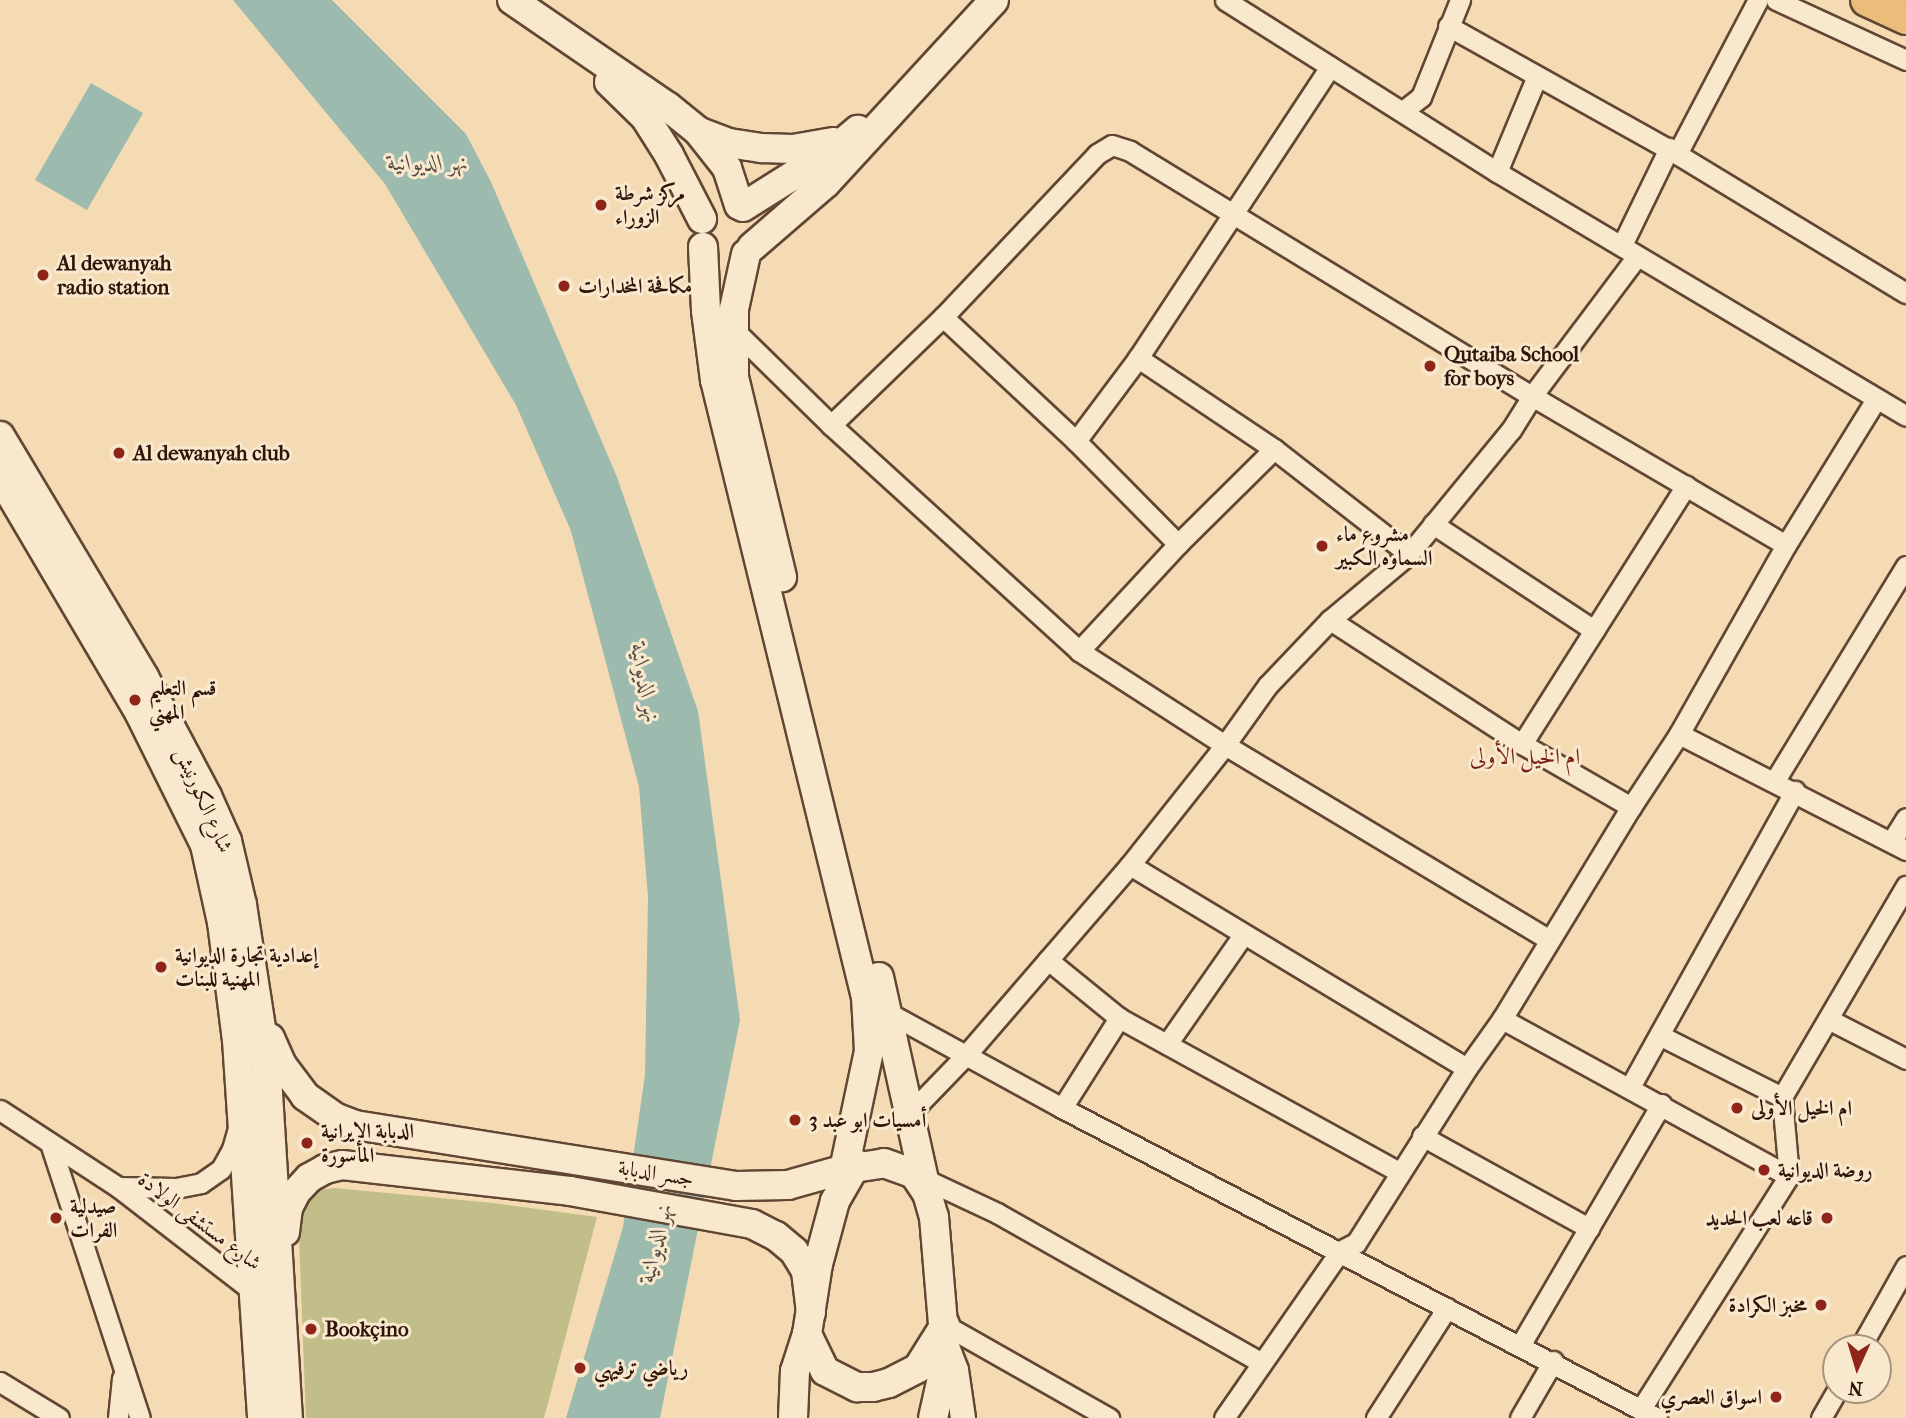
<!DOCTYPE html>
<html>
<head>
<meta charset="utf-8">
<style>
	body { margin:0 }
	#map { position:relative; width:1906px; height:1418px; overflow:hidden; background:#f4dbb4; font-family:"IM FELL French Canon",Amiri,serif }
	div>[style] { position:absolute }
	[style*='--x'] { left:calc(var(--x)*1px); top:calc(var(--y)*1px); width:calc(var(--w)*1px); rotate:calc(var(--a)*1deg) }
	.green>* { inset:0; background:#c1be89 }
	.water>* { inset:0; background:#9cbbae }
	.roads { filter:drop-shadow(2px 0 #624634) drop-shadow(-2px 0 #624634) drop-shadow(0 2px #624634) drop-shadow(0 -2px #624634) }
	.minor>* { height:19px; margin:-9.5px; padding:0 9.5px; transform-origin:9.5px; border-radius:9.5px; background:#f8e8ce }
	.tertiary>* { height:24px; margin:-12px; padding:0 12px; transform-origin:12px; border-radius:12px; background:#f8e8ce }
	.secondary>* { height:28px; margin:-14px; padding:0 14px; transform-origin:14px; border-radius:14px; background:#f8e8ce }
	.primary>* { height:32px; margin:-16px; padding:0 16px; transform-origin:16px; border-radius:16px; background:#eabe7a }
	.dots>* { width:19px; height:19px; translate:-50% -50%; box-sizing:border-box; border:4px solid #f8e8ce; border-radius:50% }
	span { translate:-50% -50%; white-space:nowrap; text-align:center; line-height:1.15; -webkit-text-stroke:6px #f8e8ce; paint-order:stroke }
	.poi-label { font-size:21px; color:#311409; font-weight:700 }
	.left { translate:0 -50%; text-align:left }
	.right { translate:-100% -50%; text-align:right }
	.street-label { font-size:21px; color:#311409 }
	.water-label { font-size:23px; color:#564e43; font-style:italic }
	.neighbourhood-label { font-size:23px; color:#7a1f14 }
	.north { position:absolute; left:1822px; top:1334px; width:70px; height:70px; box-sizing:border-box; background:#f8e8ce; border:2px solid #a8937f; border-radius:50%; rotate:184deg; font-size:19px; font-weight:700; line-height:28px; text-align:center; color:#311409 }
	.north::after { content:''; display:block; margin:auto; width:24px; height:32px; background:#8f2418; clip-path:polygon(50% 0,100% 100%,50% 72%,0 100%) }
</style>
</head>
<body>
<div id="map">
	<div class="green">
		<i style="clip-path:polygon(335px 1188px,493px 1203px,597px 1217px,544px 1418px,306px 1418px,298px 1213px,308px 1197px,320px 1190px)"></i>
	</div>
	<div class="water">
		<i style="clip-path:polygon(233px 0,332px 0,466px 134px,491px 182px,617px 477px,698px 711px,740px 1020px,660px 1418px,566px 1418px,623px 1227px,645px 1075px,648px 897px,639px 787px,571px 531px,516px 405px,385px 184px)"></i>
		<i style="clip-path:polygon(91px 83px,143px 113px,87px 210px,35px 180px)"></i>
	</div>
	<div class="roads">
		<div class="minor">
			<i style="--x:1225;--y:0;--w:322;--a:32.3"></i>
			<i style="--x:1497;--y:172;--w:476;--a:30.8"></i>
			<i style="--x:1776;--y:0;--w:143;--a:24.8"></i>
			<i style="--x:1448;--y:26;--w:262;--a:29.2"></i>
			<i style="--x:1677;--y:154;--w:268;--a:31.3"></i>
			<i style="--x:1403;--y:111;--w:23;--a:-38"></i>
			<i style="--x:1421;--y:97;--w:105;--a:-68.1"></i>
			<i style="--x:1677;--y:154;--w:174;--a:-62.3"></i>
			<i style="--x:1497;--y:172;--w:104;--a:-67.4"></i>
			<i style="--x:1622;--y:245;--w:108;--a:-64.1"></i>
			<i style="--x:943;--y:317;--w:182;--a:43"></i>
			<i style="--x:1076;--y:441;--w:145;--a:45.3"></i>
			<i style="--x:732;--y:328;--w:139;--a:44.4"></i>
			<i style="--x:831;--y:425;--w:336;--a:42.3"></i>
			<i style="--x:1079;--y:651;--w:174;--a:32.8"></i>
			<i style="--x:1225;--y:745;--w:377;--a:31"></i>
			<i style="--x:1138;--y:358;--w:164;--a:33.8"></i>
			<i style="--x:1274;--y:449;--w:171;--a:37.9"></i>
			<i style="--x:831;--y:425;--w:156;--a:-44"></i>
			<i style="--x:943;--y:317;--w:224;--a:-46.6"></i>
			<i style="--x:1097;--y:154;--w:17;--a:-31"></i>
			<i style="--x:1112;--y:145;--w:19;--a:18"></i>
			<i style="--x:1130;--y:151;--w:471;--a:31.4"></i>
			<i style="--x:1532;--y:396;--w:294;--a:30.4"></i>
			<i style="--x:1076;--y:441;--w:104;--a:-53.2"></i>
			<i style="--x:1138;--y:358;--w:349;--a:-56.6"></i>
			<i style="--x:1433;--y:524;--w:193;--a:33.4"></i>
			<i style="--x:1330;--y:620;--w:229;--a:32.9"></i>
			<i style="--x:1522;--y:744;--w:126;--a:30"></i>
			<i style="--x:1079;--y:651;--w:146;--a:-47.2"></i>
			<i style="--x:1178;--y:544;--w:135;--a:-44.7"></i>
			<i style="--x:1679;--y:734;--w:255;--a:27.1"></i>
			<i style="--x:1522;--y:744;--w:306;--a:-57.6"></i>
			<i style="--x:1774;--y:782;--w:253;--a:-58.6"></i>
			<i style="--x:1891;--y:842;--w:28;--a:-58"></i>
			<i style="--x:1130;--y:865;--w:393;--a:31.1"></i>
			<i style="--x:1048;--y:960;--w:92;--a:39.2"></i>
			<i style="--x:1119;--y:1018;--w:320;--a:28.8"></i>
			<i style="--x:887;--y:1012;--w:200;--a:28.7"></i>
			<i style="--x:1062;--y:1108;--w:671;--a:27.52"></i>
			<i style="--x:1502;--y:1019;--w:327;--a:28.7"></i>
			<i style="--x:1828;--y:1019;--w:88;--a:27.1"></i>
			<i style="--x:1661;--y:1036;--w:136;--a:26.8"></i>
			<i style="--x:1167;--y:1044;--w:133;--a:-55.1"></i>
			<i style="--x:1630;--y:1087;--w:339;--a:-60.9"></i>
			<i style="--x:1062;--y:1108;--w:107;--a:-57.7"></i>
			<i style="--x:0;--y:1110;--w:141;--a:33.1"></i>
			<i style="--x:118;--y:1187;--w:172;--a:37.7"></i>
			<i style="--x:909;--y:1114;--w:82;--a:-46"></i>
			<i style="--x:966;--y:1055;--w:251;--a:-49.2"></i>
			<i style="--x:1130;--y:865;--w:153;--a:-51.6"></i>
			<i style="--x:1225;--y:745;--w:74;--a:-54.4"></i>
			<i style="--x:1268;--y:685;--w:90;--a:-46.4"></i>
			<i style="--x:1330;--y:620;--w:103;--a:-39.9"></i>
			<i style="--x:1409;--y:554;--w:161;--a:-50.6"></i>
			<i style="--x:1511;--y:430;--w:40;--a:-58"></i>
			<i style="--x:1532;--y:396;--w:175;--a:-53.1"></i>
			<i style="--x:1422;--y:1136;--w:191;--a:28.9"></i>
			<i style="--x:50;--y:1143;--w:289;--a:71.9"></i>
			<i style="--x:918;--y:1176;--w:87;--a:25.1"></i>
			<i style="--x:997;--y:1213;--w:302;--a:29.5"></i>
			<i style="--x:118;--y:1187;--w:58;--a:1"></i>
			<i style="--x:176;--y:1188;--w:25;--a:-11"></i>
			<i style="--x:201;--y:1183;--w:24;--a:-35"></i>
			<i style="--x:221;--y:1169;--w:23;--a:-61"></i>
			<i style="--x:232;--y:1149;--w:22;--a:-74"></i>
			<i style="--x:945;--y:1325;--w:189;--a:29.6"></i>
			<i style="--x:1521;--y:1344;--w:278;--a:-59.7"></i>
			<i style="--x:1860;--y:1348;--w:94;--a:-60.7"></i>
			<i style="--x:0;--y:1382;--w:69;--a:31.4"></i>
			<i style="--x:1641;--y:1409;--w:276;--a:-57.6"></i>
			<i style="--x:1789;--y:1176;--w:79;--a:-95.1"></i>
			<i style="--x:1782;--y:1097;--w:245;--a:-59.6"></i>
			<i style="--x:118;--y:1418;--w:40;--a:-84.3"></i>
			<i style="--x:1224;--y:1418;--w:203;--a:-55.2"></i>
			<i style="--x:1340;--y:1251;--w:18;--a:-27"></i>
			<i style="--x:1356;--y:1243;--w:207;--a:-57.6"></i>
			<i style="--x:1467;--y:1068;--w:60;--a:-54.5"></i>
			<i style="--x:1502;--y:1019;--w:248;--a:-58.7"></i>
			<i style="--x:1631;--y:807;--w:87;--a:-56.7"></i>
			<i style="--x:1679;--y:734;--w:217;--a:-60.5"></i>
			<i style="--x:1786;--y:545;--w:172;--a:-58.3"></i>
			<i style="--x:1376;--y:1418;--w:131;--a:-57.2"></i>
			<i style="--x:1520;--y:1418;--w:66;--a:-59.9"></i>
			<i style="--x:1821;--y:1418;--w:32;--a:-60"></i>
		</div>
		<div class="tertiary">
			<i style="--x:946;--y:1344;--w:28;--a:69"></i>
			<i style="--x:956;--y:1370;--w:49;--a:81.7"></i>
		</div>
		<div class="secondary">
			<i style="--x:512;--y:0;--w:188;--a:34.4"></i>
			<i style="--x:667;--y:106;--w:40;--a:39"></i>
			<i style="--x:698;--y:131;--w:47;--a:51.9"></i>
			<i style="--x:727;--y:168;--w:39;--a:72"></i>
			<i style="--x:609;--y:82;--w:50;--a:44.2"></i>
			<i style="--x:645;--y:117;--w:45;--a:57.7"></i>
			<i style="--x:669;--y:155;--w:72;--a:62.7"></i>
			<i style="--x:700;--y:132;--w:31;--a:21"></i>
			<i style="--x:729;--y:143;--w:33;--a:9"></i>
			<i style="--x:762;--y:148;--w:31;--a:2"></i>
			<i style="--x:793;--y:149;--w:42;--a:-9.7"></i>
			<i style="--x:743;--y:207;--w:109;--a:-32.2"></i>
			<i style="--x:835;--y:149;--w:30;--a:-40"></i>
			<i style="--x:703;--y:247;--w:64;--a:87.3"></i>
			<i style="--x:706;--y:311;--w:70;--a:82.6"></i>
			<i style="--x:715;--y:380;--w:635;--a:76.25"></i>
			<i style="--x:866;--y:997;--w:54;--a:86.8"></i>
			<i style="--x:869;--y:1051;--w:141;--a:101.9"></i>
			<i style="--x:752;--y:247;--w:98;--a:-40.9"></i>
			<i style="--x:826;--y:183;--w:248;--a:-47.4"></i>
			<i style="--x:746;--y:254;--w:56;--a:102.3"></i>
			<i style="--x:734;--y:309;--w:68;--a:90"></i>
			<i style="--x:734;--y:377;--w:206;--a:76.5"></i>
			<i style="--x:0;--y:436;--w:281;--a:59.1"></i>
			<i style="--x:144;--y:677;--w:135;--a:62.1"></i>
			<i style="--x:207;--y:796;--w:49;--a:66"></i>
			<i style="--x:227;--y:841;--w:66;--a:76.8"></i>
			<i style="--x:242;--y:905;--w:157;--a:81.2"></i>
			<i style="--x:266;--y:1060;--w:359;--a:86.5"></i>
			<i style="--x:0;--y:476;--w:276;--a:59.5"></i>
			<i style="--x:140;--y:714;--w:146;--a:63.6"></i>
			<i style="--x:205;--y:845;--w:79;--a:77.6"></i>
			<i style="--x:222;--y:922;--w:119;--a:82.8"></i>
			<i style="--x:237;--y:1040;--w:379;--a:86.2"></i>
			<i style="--x:879;--y:977;--w:221;--a:77.5"></i>
			<i style="--x:270;--y:1038;--w:30;--a:66"></i>
			<i style="--x:282;--y:1065;--w:39;--a:53"></i>
			<i style="--x:305;--y:1096;--w:39;--a:35"></i>
			<i style="--x:337;--y:1118;--w:19;--a:21"></i>
			<i style="--x:355;--y:1125;--w:386;--a:9.1"></i>
			<i style="--x:736;--y:1186;--w:52;--a:-1.1"></i>
			<i style="--x:788;--y:1185;--w:74;--a:-15.7"></i>
			<i style="--x:285;--y:1232;--w:24;--a:-83"></i>
			<i style="--x:288;--y:1208;--w:18;--a:-63"></i>
			<i style="--x:296;--y:1192;--w:19;--a:-47"></i>
			<i style="--x:309;--y:1178;--w:18;--a:-29"></i>
			<i style="--x:325;--y:1169;--w:17;--a:-13"></i>
			<i style="--x:342;--y:1165;--w:229;--a:6.5"></i>
			<i style="--x:570;--y:1191;--w:185;--a:10.3"></i>
			<i style="--x:752;--y:1224;--w:27;--a:27"></i>
			<i style="--x:776;--y:1236;--w:23;--a:40"></i>
			<i style="--x:794;--y:1251;--w:23;--a:59"></i>
			<i style="--x:806;--y:1271;--w:42;--a:83.2"></i>
			<i style="--x:807;--y:1334;--w:41;--a:64.1"></i>
			<i style="--x:825;--y:1371;--w:36;--a:27"></i>
			<i style="--x:857;--y:1387;--w:16;--a:0"></i>
			<i style="--x:873;--y:1387;--w:16;--a:-14"></i>
			<i style="--x:889;--y:1383;--w:33;--a:-27"></i>
			<i style="--x:918;--y:1368;--w:51;--a:-57.9"></i>
			<i style="--x:793;--y:1418;--w:47;--a:-87.6"></i>
			<i style="--x:795;--y:1371;--w:39;--a:-72"></i>
			<i style="--x:807;--y:1334;--w:71;--a:-81.1"></i>
			<i style="--x:818;--y:1264;--w:65;--a:-74.9"></i>
			<i style="--x:835;--y:1201;--w:38;--a:-60"></i>
			<i style="--x:854;--y:1168;--w:30;--a:-9"></i>
			<i style="--x:884;--y:1163;--w:32;--a:20"></i>
			<i style="--x:914;--y:1174;--w:23;--a:56"></i>
			<i style="--x:927;--y:1193;--w:25;--a:74"></i>
			<i style="--x:934;--y:1217;--w:144;--a:85.2"></i>
			<i style="--x:946;--y:1360;--w:59;--a:102.6"></i>
		</div>
		<div class="primary">
			<i style="--x:1867;--y:0;--w:43;--a:24.8"></i>
		</div>
	</div>
	<div class="dots">
		<i style="left:601px;top:205px;background:#8f2418"></i>
		<i style="left:43px;top:275px;background:#8f2418"></i>
		<i style="left:564px;top:286px;background:#8f2418"></i>
		<i style="left:1430px;top:366px;background:#8f2418"></i>
		<i style="left:119px;top:453px;background:#8f2418"></i>
		<i style="left:1322px;top:546px;background:#8f2418"></i>
		<i style="left:135px;top:700px;background:#8f2418"></i>
		<i style="left:161px;top:967px;background:#8f2418"></i>
		<i style="left:1737px;top:1108px;background:#8f2418"></i>
		<i style="left:795px;top:1120px;background:#8f2418"></i>
		<i style="left:307px;top:1143px;background:#8f2418"></i>
		<i style="left:1764px;top:1170px;background:#8f2418"></i>
		<i style="left:56px;top:1218px;background:#8f2418"></i>
		<i style="left:1827px;top:1218px;background:#8f2418"></i>
		<i style="left:1821px;top:1305px;background:#8f2418"></i>
		<i style="left:311px;top:1329px;background:#8f2418"></i>
		<i style="left:580px;top:1368px;background:#8f2418"></i>
		<i style="left:1776px;top:1397px;background:#8f2418"></i>
	</div>
	<div class="poi-label">
		<span class="left" style="left:615px;top:205px">مركز شرطة<br>الزوراء</span>
		<span class="left" style="left:57px;top:275px">Al dewanyah<br>radio station</span>
		<span class="left" style="left:578px;top:286px">مكافحة المخدارات</span>
		<span class="left" style="left:1444px;top:366px">Qutaiba School<br>for boys</span>
		<span class="left" style="left:133px;top:453px">Al dewanyah club</span>
		<span class="left" style="left:1336px;top:546px">مشروع ماء<br>السماوه الكبير</span>
		<span class="left" style="left:149px;top:700px">قسم التعليم<br>المهني</span>
		<span class="left" style="left:175px;top:967px">إعدادية تجارة الديوانية<br>المهنية للبنات</span>
		<span class="left" style="left:1751px;top:1108px">ام الخيل الأولى</span>
		<span class="left" style="left:809px;top:1120px">أمسيات ابو عبد 3</span>
		<span class="left" style="left:321px;top:1143px">الدبابة الايرانية<br>المأسورة</span>
		<span class="left" style="left:1778px;top:1170px">روضة الديوانية</span>
		<span class="left" style="left:70px;top:1218px">صيدلية<br>الفرات</span>
		<span class="right" style="left:1813px;top:1218px">قاعه لعب الحديد</span>
		<span class="right" style="left:1807px;top:1305px">مخبز الكرادة</span>
		<span class="left" style="left:325px;top:1329px">Bookçino</span>
		<span class="left" style="left:594px;top:1368px">رياضي ترفيهي</span>
		<span class="right" style="left:1762px;top:1397px">اسواق العصري</span>
	</div>
	<div class="street-label">
		<span style="left:204px;top:800px;rotate:66deg">شارع الكورنيش</span>
		<span style="left:656px;top:1173px;rotate:9deg">جسر الدبابة</span>
		<span style="left:200px;top:1221px;rotate:37deg">شارع مستشفى الولادة</span>
	</div>
	<div class="water-label">
		<span style="left:428px;top:163px">نهر الديوانية</span>
		<span style="left:645px;top:683px;rotate:79deg">نهر الديوانية</span>
		<span style="left:656px;top:1243px;rotate:-77deg">نهر الديوانية</span>
	</div>
	<div class="neighbourhood-label">
		<span style="left:1525px;top:757px">ام الخيل الأولى</span>
	</div>
	<div class="north">N</div>
</div>
</body>
</html>
